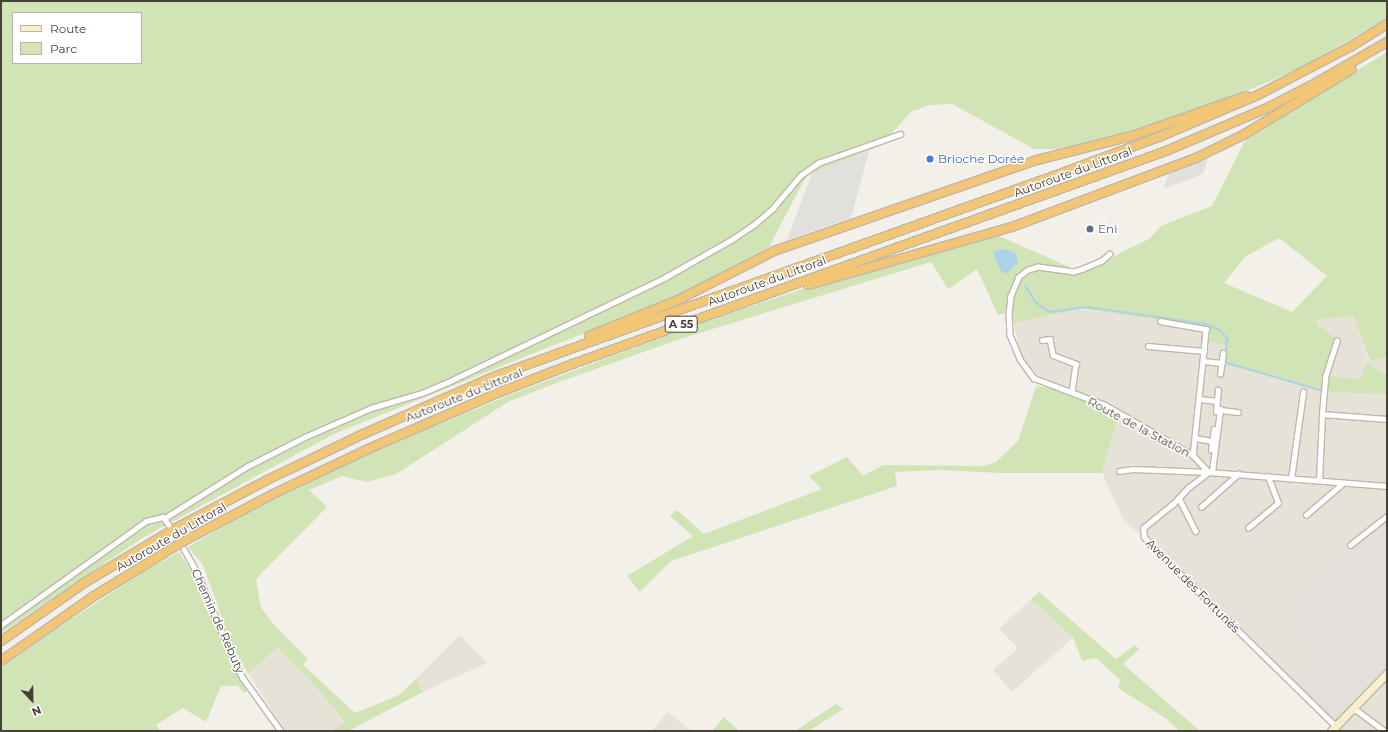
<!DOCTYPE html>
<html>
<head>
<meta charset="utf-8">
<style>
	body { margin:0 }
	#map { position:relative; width:1388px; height:732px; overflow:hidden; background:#f3f0e9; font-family:Montserrat,sans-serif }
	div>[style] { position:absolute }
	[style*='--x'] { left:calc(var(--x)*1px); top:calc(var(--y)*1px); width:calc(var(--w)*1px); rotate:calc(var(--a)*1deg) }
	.residential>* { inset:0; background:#e7e2d7 }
	.industrial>* { inset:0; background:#e3dfda }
	.green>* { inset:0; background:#d0e4b5 }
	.parking>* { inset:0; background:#e2e0dd }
	.water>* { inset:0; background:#aad2eb }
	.stream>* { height:1.5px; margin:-0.75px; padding:0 0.75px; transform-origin:0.75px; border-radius:0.75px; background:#aad2eb }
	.minor-tunnel>* { height:4.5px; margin-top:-2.25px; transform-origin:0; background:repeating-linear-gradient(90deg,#d0cdc6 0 4.5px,transparent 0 6.5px) }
	.roads { filter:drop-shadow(1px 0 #beb7ac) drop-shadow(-1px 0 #beb7ac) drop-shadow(0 1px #beb7ac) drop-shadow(0 -1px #beb7ac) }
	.minor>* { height:4.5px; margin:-2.25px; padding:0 2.25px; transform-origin:2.25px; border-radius:2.25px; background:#fff }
	.secondary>* { height:7px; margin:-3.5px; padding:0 3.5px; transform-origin:3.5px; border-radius:3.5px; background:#faeecc }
	.motorway>* { height:8px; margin:-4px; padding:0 4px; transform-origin:4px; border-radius:4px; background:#f2c675 }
	.dots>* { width:11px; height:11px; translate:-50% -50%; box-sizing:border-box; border:2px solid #fff; border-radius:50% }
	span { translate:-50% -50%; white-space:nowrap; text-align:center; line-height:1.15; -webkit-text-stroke:3px #fff; paint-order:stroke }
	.shield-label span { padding:1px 3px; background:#fff; border:1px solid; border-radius:3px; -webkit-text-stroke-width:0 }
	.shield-label { font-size:11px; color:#464038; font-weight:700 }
	.shop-label { font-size:12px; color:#366cbe }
	.left { translate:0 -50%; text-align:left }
	.street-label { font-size:12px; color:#464038 }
	.service-label { font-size:12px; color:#4e5e75 }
	.frame { position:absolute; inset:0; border:2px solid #464038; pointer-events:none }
	.legend { position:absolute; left:12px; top:12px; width:130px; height:52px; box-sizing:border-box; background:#fff; border:1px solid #b5b3af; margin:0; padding:5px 7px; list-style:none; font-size:12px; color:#464038 }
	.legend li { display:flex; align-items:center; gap:8px; height:20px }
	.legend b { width:20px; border:1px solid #b5b3af }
	.north { position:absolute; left:12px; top:680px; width:40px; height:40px; -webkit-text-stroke:3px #fff; paint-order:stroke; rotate:158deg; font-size:11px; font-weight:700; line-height:16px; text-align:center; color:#464038 }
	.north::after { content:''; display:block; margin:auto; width:14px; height:18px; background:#464038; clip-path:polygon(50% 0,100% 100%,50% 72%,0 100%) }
</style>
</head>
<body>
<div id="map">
	<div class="residential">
		<i style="clip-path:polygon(1074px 309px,1158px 318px,1210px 327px,1209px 342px,1227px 345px,1222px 363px,1325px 392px,1387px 394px,1387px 519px,1285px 600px,1305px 620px,1292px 630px,1318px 656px,1291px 682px,1144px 537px,1124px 521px,1102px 473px,1118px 417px,1075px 390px,1038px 376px,1022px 358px,1013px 323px)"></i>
		<i style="clip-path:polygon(1353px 316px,1369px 361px,1387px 357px,1387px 375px,1366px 362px,1361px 379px,1329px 376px,1316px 320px)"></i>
		<i style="clip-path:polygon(1031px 599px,1073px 638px,1012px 692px,993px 670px,1018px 648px,999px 629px)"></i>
		<i style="clip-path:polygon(460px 635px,487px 663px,423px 692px,416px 679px)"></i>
		<i style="clip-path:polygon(276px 648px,309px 679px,345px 722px,331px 731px,285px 731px,248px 673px)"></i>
		<i style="clip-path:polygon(1387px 673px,1387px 731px,1331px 731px)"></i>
		<i style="clip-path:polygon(668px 712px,691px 731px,651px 731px)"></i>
	</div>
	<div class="industrial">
		<i style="clip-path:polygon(1387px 519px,1387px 673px,1336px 727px,1291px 682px,1317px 655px,1292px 630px,1305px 620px,1285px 600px)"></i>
	</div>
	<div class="green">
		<i style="clip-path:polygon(evenodd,1px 1px,1387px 1px,1387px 18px,1302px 67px,1249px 90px,1145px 128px,1057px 149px,1034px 149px,952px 104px,929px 105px,911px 112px,880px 146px,808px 175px,801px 186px,769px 247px,676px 298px,549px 347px,334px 434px,144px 537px,1px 633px,1px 1px,13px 13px,141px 13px,141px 63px,13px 63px,13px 13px)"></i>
		<i style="clip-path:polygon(evenodd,1387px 52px,1387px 357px,1370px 361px,1353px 316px,1316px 320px,1318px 326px,1340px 341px,1330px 376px,1361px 379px,1366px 362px,1387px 375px,1387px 394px,1325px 392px,1222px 363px,1226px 345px,1209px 342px,1210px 327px,1084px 309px,1074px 310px,1013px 323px,1013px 300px,1017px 288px,1025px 275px,1035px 270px,1077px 274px,1102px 265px,1122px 252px,1149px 239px,1161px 226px,1212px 206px,1246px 139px,1387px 52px,1279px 238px,1327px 276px,1292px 312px,1224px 283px,1246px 256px,1279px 238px)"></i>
		<i style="clip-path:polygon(999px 236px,1074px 269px,1033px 266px,1022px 272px,1014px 281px,1005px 313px,998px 315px,977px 269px,948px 289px,931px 262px,680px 339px,548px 386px,508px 402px,396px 474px,367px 482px,342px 476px,309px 490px,327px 507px,256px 579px,261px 608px,276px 627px,308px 659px,303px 665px,355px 713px,399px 695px,416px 679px,423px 692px,348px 731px,331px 731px,345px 722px,309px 679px,277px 648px,248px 673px,232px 646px,203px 565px,188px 547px,241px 516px,338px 468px,418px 433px,510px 395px,612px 356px,733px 312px,809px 287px,987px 238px)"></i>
		<i style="clip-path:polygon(1036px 386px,1056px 389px,1101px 406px,1118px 417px,1102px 473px,1001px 473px,941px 470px,895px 472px,897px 486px,671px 561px,640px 592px,627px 576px,693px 536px,670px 516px,677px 510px,704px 534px,822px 489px,809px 476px,847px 457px,863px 476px,883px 465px,984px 466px,996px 462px,1018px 441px)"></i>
		<i style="clip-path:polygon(179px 552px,202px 588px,230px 663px,247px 691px,244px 693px,238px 686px,221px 686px,206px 722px,183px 708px,156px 725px,161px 731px,1px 731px,1px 668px,55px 630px,143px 572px)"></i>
		<i style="clip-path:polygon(1039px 592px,1116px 659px,1135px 645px,1139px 649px,1123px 664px,1200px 731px,1179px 731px,1167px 719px,1118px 688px,1120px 680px,1096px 658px,1082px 661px,1073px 638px,1031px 599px)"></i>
		<i style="clip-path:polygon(836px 704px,843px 709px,809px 731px,795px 731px)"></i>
		<i style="clip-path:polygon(724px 717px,739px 731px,712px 731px)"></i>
	</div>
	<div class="parking">
		<i style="clip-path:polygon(869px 151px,851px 218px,787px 240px,812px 173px)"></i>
		<i style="clip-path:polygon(1209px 155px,1203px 174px,1164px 189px,1169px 171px)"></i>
	</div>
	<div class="water">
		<i style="clip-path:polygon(1006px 249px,1015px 253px,1018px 263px,1006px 274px,1001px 271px,993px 253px,994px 251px)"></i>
	</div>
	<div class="stream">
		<i style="--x:1026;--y:286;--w:17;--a:59"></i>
		<i style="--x:1035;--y:301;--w:11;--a:41"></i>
		<i style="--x:1043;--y:308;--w:9;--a:27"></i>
		<i style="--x:1051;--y:312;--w:36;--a:-8"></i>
		<i style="--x:1087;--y:307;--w:121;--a:8.1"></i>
		<i style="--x:1207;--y:324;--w:14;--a:25"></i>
		<i style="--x:1220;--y:330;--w:12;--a:48"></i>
		<i style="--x:1228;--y:339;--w:21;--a:98"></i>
		<i style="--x:1225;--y:360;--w:4;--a:56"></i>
		<i style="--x:1227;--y:363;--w:97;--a:16.2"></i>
	</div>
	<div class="minor-tunnel">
		<i style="--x:172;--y:529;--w:17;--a:59"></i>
	</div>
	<div class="roads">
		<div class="minor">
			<i style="--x:1110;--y:254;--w:11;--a:139"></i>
			<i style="--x:1102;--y:261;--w:21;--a:157"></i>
			<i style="--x:1083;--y:269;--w:9;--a:162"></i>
			<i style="--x:1074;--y:272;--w:36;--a:-172"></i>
			<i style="--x:1038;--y:267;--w:10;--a:163"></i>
			<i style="--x:1028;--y:270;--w:11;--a:142"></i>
			<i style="--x:1019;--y:277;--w:21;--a:113"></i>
			<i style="--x:1011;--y:296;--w:19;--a:96"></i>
			<i style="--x:1009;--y:315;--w:20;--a:87"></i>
			<i style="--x:1010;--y:335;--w:26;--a:67"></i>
			<i style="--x:1020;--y:359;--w:24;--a:54"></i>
			<i style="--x:1034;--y:378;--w:76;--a:20.8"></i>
			<i style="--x:1105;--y:405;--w:101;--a:29.6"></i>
			<i style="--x:1193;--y:455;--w:23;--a:47"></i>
			<i style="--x:1160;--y:321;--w:47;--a:9.9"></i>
			<i style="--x:1206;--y:329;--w:22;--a:95"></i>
			<i style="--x:1042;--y:340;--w:8;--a:-7"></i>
			<i style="--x:1050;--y:339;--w:16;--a:79"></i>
			<i style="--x:1053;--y:355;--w:25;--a:21"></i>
			<i style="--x:1076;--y:364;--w:28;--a:98"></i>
			<i style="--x:1148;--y:346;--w:56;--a:5.1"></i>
			<i style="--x:1204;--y:351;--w:105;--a:96"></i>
			<i style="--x:1203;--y:361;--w:19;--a:6"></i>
			<i style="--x:1220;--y:374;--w:21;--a:-82"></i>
			<i style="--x:1199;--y:399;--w:18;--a:6"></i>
			<i style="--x:1216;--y:412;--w:22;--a:-85"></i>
			<i style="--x:1322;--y:414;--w:37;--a:-85"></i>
			<i style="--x:1325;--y:377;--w:38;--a:-72"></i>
			<i style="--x:1195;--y:438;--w:17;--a:10"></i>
			<i style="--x:1211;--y:450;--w:21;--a:-82"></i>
			<i style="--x:1119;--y:471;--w:14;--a:-8"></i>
			<i style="--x:1133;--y:469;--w:76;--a:2.3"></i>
			<i style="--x:1212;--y:472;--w:63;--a:-82.6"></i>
			<i style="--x:1220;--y:410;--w:18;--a:6"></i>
			<i style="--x:1291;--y:479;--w:88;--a:-82.1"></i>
			<i style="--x:1319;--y:481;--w:67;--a:-87.4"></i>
			<i style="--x:1322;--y:414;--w:65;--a:4.4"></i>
			<i style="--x:1179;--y:498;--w:37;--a:63"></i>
			<i style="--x:1201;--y:507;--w:50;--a:-41.7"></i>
			<i style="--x:1306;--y:515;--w:49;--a:-40.9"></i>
			<i style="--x:165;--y:518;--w:98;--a:-32.1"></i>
			<i style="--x:248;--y:466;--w:66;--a:-27"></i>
			<i style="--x:307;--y:436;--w:70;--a:-23.6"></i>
			<i style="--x:371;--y:408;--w:53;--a:-16.4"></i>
			<i style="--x:422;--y:393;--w:28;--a:-23"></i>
			<i style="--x:448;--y:382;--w:240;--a:-25.7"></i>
			<i style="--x:664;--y:278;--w:77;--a:-29.6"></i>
			<i style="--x:731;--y:240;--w:30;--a:-34"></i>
			<i style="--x:756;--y:223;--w:23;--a:-41"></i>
			<i style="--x:773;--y:208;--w:43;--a:-49.7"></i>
			<i style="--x:801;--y:175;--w:21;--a:-35"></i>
			<i style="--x:818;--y:163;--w:87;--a:-19.5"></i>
			<i style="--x:1248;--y:528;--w:39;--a:-40"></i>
			<i style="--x:1278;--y:503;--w:28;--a:-111"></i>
			<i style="--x:1350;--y:545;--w:47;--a:-38.1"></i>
			<i style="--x:184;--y:549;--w:26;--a:61"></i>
			<i style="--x:197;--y:572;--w:78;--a:67.4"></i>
			<i style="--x:227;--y:644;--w:38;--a:65"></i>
			<i style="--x:243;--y:678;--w:65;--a:54.4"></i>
			<i style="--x:1;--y:625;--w:178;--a:-35.6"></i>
			<i style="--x:146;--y:521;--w:17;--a:-13"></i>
			<i style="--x:163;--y:517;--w:10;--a:53"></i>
			<i style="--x:1354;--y:708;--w:38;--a:37"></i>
			<i style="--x:1336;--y:727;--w:257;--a:-135.6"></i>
			<i style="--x:1152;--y:547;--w:13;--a:-129"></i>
			<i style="--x:1144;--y:537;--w:9;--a:-96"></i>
			<i style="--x:1143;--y:528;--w:38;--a:-39"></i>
			<i style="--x:1173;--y:504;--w:23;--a:-47"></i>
			<i style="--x:1189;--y:487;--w:25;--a:-37"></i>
			<i style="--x:1209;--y:472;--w:179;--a:4.5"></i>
		</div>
		<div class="secondary">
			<i style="--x:1331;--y:731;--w:81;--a:-46"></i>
		</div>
		<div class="motorway">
			<i style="--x:808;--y:285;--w:212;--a:-15.9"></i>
			<i style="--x:1012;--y:227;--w:197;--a:-20.6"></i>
			<i style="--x:1196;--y:158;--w:52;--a:-26.1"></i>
			<i style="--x:1243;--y:135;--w:127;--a:-31.2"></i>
			<i style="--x:589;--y:336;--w:96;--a:-22"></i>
			<i style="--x:678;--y:300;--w:108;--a:-27"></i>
			<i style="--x:774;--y:251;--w:278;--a:-19.1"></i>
			<i style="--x:1037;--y:160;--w:98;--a:-14.2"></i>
			<i style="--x:1132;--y:136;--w:121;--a:-19.3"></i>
			<i style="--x:1;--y:641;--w:101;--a:-34.9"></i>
			<i style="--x:84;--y:583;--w:107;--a:-30.9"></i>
			<i style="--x:176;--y:528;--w:103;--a:-27.8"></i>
			<i style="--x:267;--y:480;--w:104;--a:-25.6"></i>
			<i style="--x:361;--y:435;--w:144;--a:-23.7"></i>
			<i style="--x:493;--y:377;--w:73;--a:-19.9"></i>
			<i style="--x:562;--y:352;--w:531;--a:-19.7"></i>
			<i style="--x:1062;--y:173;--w:103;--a:-20.4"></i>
			<i style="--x:1159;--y:137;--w:108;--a:-23"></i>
			<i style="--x:1258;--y:95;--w:104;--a:-27.6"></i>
			<i style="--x:1350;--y:47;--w:44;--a:-31.9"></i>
			<i style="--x:1;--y:661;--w:113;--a:-35"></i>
			<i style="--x:94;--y:596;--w:103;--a:-31.5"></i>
			<i style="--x:182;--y:542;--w:103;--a:-27.8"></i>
			<i style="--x:273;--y:494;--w:105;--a:-25.3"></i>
			<i style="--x:368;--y:449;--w:144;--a:-23.4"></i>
			<i style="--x:500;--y:392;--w:72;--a:-21.2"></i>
			<i style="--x:567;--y:366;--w:636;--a:-19.74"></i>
			<i style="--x:1166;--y:151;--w:108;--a:-23"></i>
			<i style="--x:1265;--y:109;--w:53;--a:-27.1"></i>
			<i style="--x:1312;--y:85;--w:86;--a:-29.8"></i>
		</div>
	</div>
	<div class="dots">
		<i style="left:930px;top:159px;background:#3f7fe0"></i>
		<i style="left:1090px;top:229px;background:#5c6f8a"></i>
	</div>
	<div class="shield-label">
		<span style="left:681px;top:324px">A 55</span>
	</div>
	<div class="shop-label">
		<span class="left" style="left:938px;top:159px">Brioche Dorée</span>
	</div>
	<div class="street-label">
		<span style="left:1073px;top:172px;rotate:-20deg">Autoroute du Littoral</span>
		<span style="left:767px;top:281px;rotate:-20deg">Autoroute du Littoral</span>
		<span style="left:464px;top:395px;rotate:-22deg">Autoroute du Littoral</span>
		<span style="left:1139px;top:427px;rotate:28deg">Route de la Station</span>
		<span style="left:171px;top:537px;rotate:-30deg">Autoroute du Littoral</span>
		<span style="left:1193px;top:586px;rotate:45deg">Avenue des Fortunés</span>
		<span style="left:218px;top:621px;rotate:66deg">Chemin de Rebuty</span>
	</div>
	<div class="service-label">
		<span class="left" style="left:1098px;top:229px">Eni</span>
	</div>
	<div class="frame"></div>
	<ul class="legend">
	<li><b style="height:5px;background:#faeecc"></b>Route</li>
	<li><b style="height:11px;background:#d0e4b5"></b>Parc</li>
	</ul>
	<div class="north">N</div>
</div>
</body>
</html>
